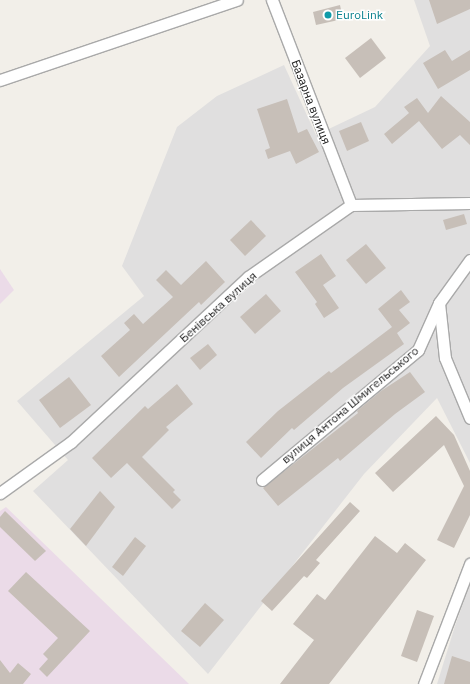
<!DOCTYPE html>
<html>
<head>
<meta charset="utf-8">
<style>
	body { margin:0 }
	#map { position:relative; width:470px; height:684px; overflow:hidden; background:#f2efe9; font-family:"IBM Plex Sans",sans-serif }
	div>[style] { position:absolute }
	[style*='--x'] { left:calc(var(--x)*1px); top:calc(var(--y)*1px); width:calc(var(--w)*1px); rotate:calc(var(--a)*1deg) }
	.residential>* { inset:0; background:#e0dfdf }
	.industrial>* { inset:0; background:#ebdbe8 }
	.building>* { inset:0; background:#c7bfb8 }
	.roads { filter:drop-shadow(1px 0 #a9a9a9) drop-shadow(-1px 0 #a9a9a9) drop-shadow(0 1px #a9a9a9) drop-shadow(0 -1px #a9a9a9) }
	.minor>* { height:11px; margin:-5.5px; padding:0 5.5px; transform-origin:5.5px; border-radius:5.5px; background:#fff }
	.dots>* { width:11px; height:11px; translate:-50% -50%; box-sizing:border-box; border:2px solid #fff; border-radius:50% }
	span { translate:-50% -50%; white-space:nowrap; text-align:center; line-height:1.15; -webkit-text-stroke:3px #fff; paint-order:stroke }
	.culture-label { font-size:12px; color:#0d838f }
	.left { translate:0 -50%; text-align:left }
	.street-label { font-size:12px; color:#222 }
</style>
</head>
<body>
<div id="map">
	<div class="residential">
		<i style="clip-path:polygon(414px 0,470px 0,470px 463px,437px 398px,364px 474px,208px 674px,33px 491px,68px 460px,17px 401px,144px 296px,122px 266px,177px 127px,217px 96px,284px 65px,316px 135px,375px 107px,430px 46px)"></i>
		<i style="clip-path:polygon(470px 584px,470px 684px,437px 684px,455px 626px)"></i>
	</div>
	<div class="industrial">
		<i style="clip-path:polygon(0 269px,14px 290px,0 304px)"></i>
		<i style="clip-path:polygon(6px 507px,189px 684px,0 684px,0 511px)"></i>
	</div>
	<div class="building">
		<i style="clip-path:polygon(429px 0,470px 0,470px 9px,437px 24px)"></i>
		<i style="clip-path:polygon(340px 5px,343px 19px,316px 25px,313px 12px)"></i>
		<i style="clip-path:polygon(371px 38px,386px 58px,360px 78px,345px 58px)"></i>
		<i style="clip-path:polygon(445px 50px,452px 61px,470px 50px,470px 70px,438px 89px,423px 63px)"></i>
		<i style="clip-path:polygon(441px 96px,470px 122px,470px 145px,460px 135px,442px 149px,419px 121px,392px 144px,384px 134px,409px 113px,404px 107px,417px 98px,428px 113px)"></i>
		<i style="clip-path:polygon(287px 99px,298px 133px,307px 129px,319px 152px,296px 164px,290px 151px,268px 159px,265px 150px,270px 148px,257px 109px)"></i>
		<i style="clip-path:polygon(361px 122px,369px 141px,347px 151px,339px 131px)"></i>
		<i style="clip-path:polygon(464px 214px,467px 224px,446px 230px,443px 220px)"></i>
		<i style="clip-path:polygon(251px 220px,266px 236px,245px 256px,230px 240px)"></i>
		<i style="clip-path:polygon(366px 244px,386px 268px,366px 284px,346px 260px)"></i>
		<i style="clip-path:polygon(321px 254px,336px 276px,323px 285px,339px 308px,324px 318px,315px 304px,317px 302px,295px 272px)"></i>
		<i style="clip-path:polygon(206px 261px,225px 282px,201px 305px,199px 302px,119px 377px,101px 356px,130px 330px,124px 323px,134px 314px,143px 324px,173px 297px,156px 280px,166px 270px,181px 285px)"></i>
		<i style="clip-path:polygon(401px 290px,410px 302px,399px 310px,410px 323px,397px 333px,404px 344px,343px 388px,294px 430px,292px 428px,261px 458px,246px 442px,278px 411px,329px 371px,331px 373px,392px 327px,378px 309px)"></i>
		<i style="clip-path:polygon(266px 294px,281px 311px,255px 334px,240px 317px)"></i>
		<i style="clip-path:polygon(208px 344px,217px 355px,200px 370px,190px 358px)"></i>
		<i style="clip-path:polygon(410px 372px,425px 392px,395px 414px,340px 461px,338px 458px,278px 506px,263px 488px,358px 413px,357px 411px,381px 391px)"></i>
		<i style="clip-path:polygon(69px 377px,91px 405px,60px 428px,39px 400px)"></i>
		<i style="clip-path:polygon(177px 384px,193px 404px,166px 427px,169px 430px,142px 457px,175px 490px,173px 492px,181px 500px,172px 509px,127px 463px,111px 478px,92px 458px,145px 406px,148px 409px)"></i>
		<i style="clip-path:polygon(436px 416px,454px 435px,470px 471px,470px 515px,454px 548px,437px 540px,464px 486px,444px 445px,393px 492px,375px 473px)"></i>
		<i style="clip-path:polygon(100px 491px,115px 507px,86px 546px,70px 529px)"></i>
		<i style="clip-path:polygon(350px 502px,360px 511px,316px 560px,320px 563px,307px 578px,304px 576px,272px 611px,261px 601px)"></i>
		<i style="clip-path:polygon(5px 511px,46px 551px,35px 561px,0 527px,0 517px)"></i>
		<i style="clip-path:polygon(375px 536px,397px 553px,405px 543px,426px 560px,329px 684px,280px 684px,314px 640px,293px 624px,317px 594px,325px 600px)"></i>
		<i style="clip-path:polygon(135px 537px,146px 546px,123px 576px,112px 567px)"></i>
		<i style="clip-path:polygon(26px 572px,90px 631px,47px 677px,39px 669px,48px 659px,43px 654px,58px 638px,8px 591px)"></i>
		<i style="clip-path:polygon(205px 603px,224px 620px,200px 647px,181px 631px)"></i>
		<i style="clip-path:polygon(417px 610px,434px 616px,417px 662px,401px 656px)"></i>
		<i style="clip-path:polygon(452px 656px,470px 662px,470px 684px,444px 684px)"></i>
		<i style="clip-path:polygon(0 660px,10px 673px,18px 663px,31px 674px,23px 684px,0 684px)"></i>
	</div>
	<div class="roads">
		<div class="minor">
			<i style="--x:272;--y:0;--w:220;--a:68.9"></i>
			<i style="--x:0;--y:80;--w:250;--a:-18.7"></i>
			<i style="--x:470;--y:260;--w:53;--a:125.8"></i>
			<i style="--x:439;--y:303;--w:55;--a:83.8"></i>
			<i style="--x:445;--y:358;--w:65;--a:67.4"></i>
			<i style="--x:262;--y:480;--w:203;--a:-39.8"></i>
			<i style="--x:418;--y:350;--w:51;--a:-65.9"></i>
			<i style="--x:0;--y:493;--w:87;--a:-35.7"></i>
			<i style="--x:71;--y:442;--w:242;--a:-43"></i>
			<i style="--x:248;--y:277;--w:126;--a:-35"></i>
			<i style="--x:351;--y:205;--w:119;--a:-1"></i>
			<i style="--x:424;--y:684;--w:129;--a:-69"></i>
		</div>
	</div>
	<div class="dots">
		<i style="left:328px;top:15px;background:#0f9aa8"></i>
	</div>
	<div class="culture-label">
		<span class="left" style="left:336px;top:15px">EuroLink</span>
	</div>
	<div class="street-label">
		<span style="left:311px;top:102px;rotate:69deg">Базарна вулиця</span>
		<span style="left:218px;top:307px;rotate:-42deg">Бенівська вулиця</span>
		<span style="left:350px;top:405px;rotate:-40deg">вулиця Антона Шмигельського</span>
	</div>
</div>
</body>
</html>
